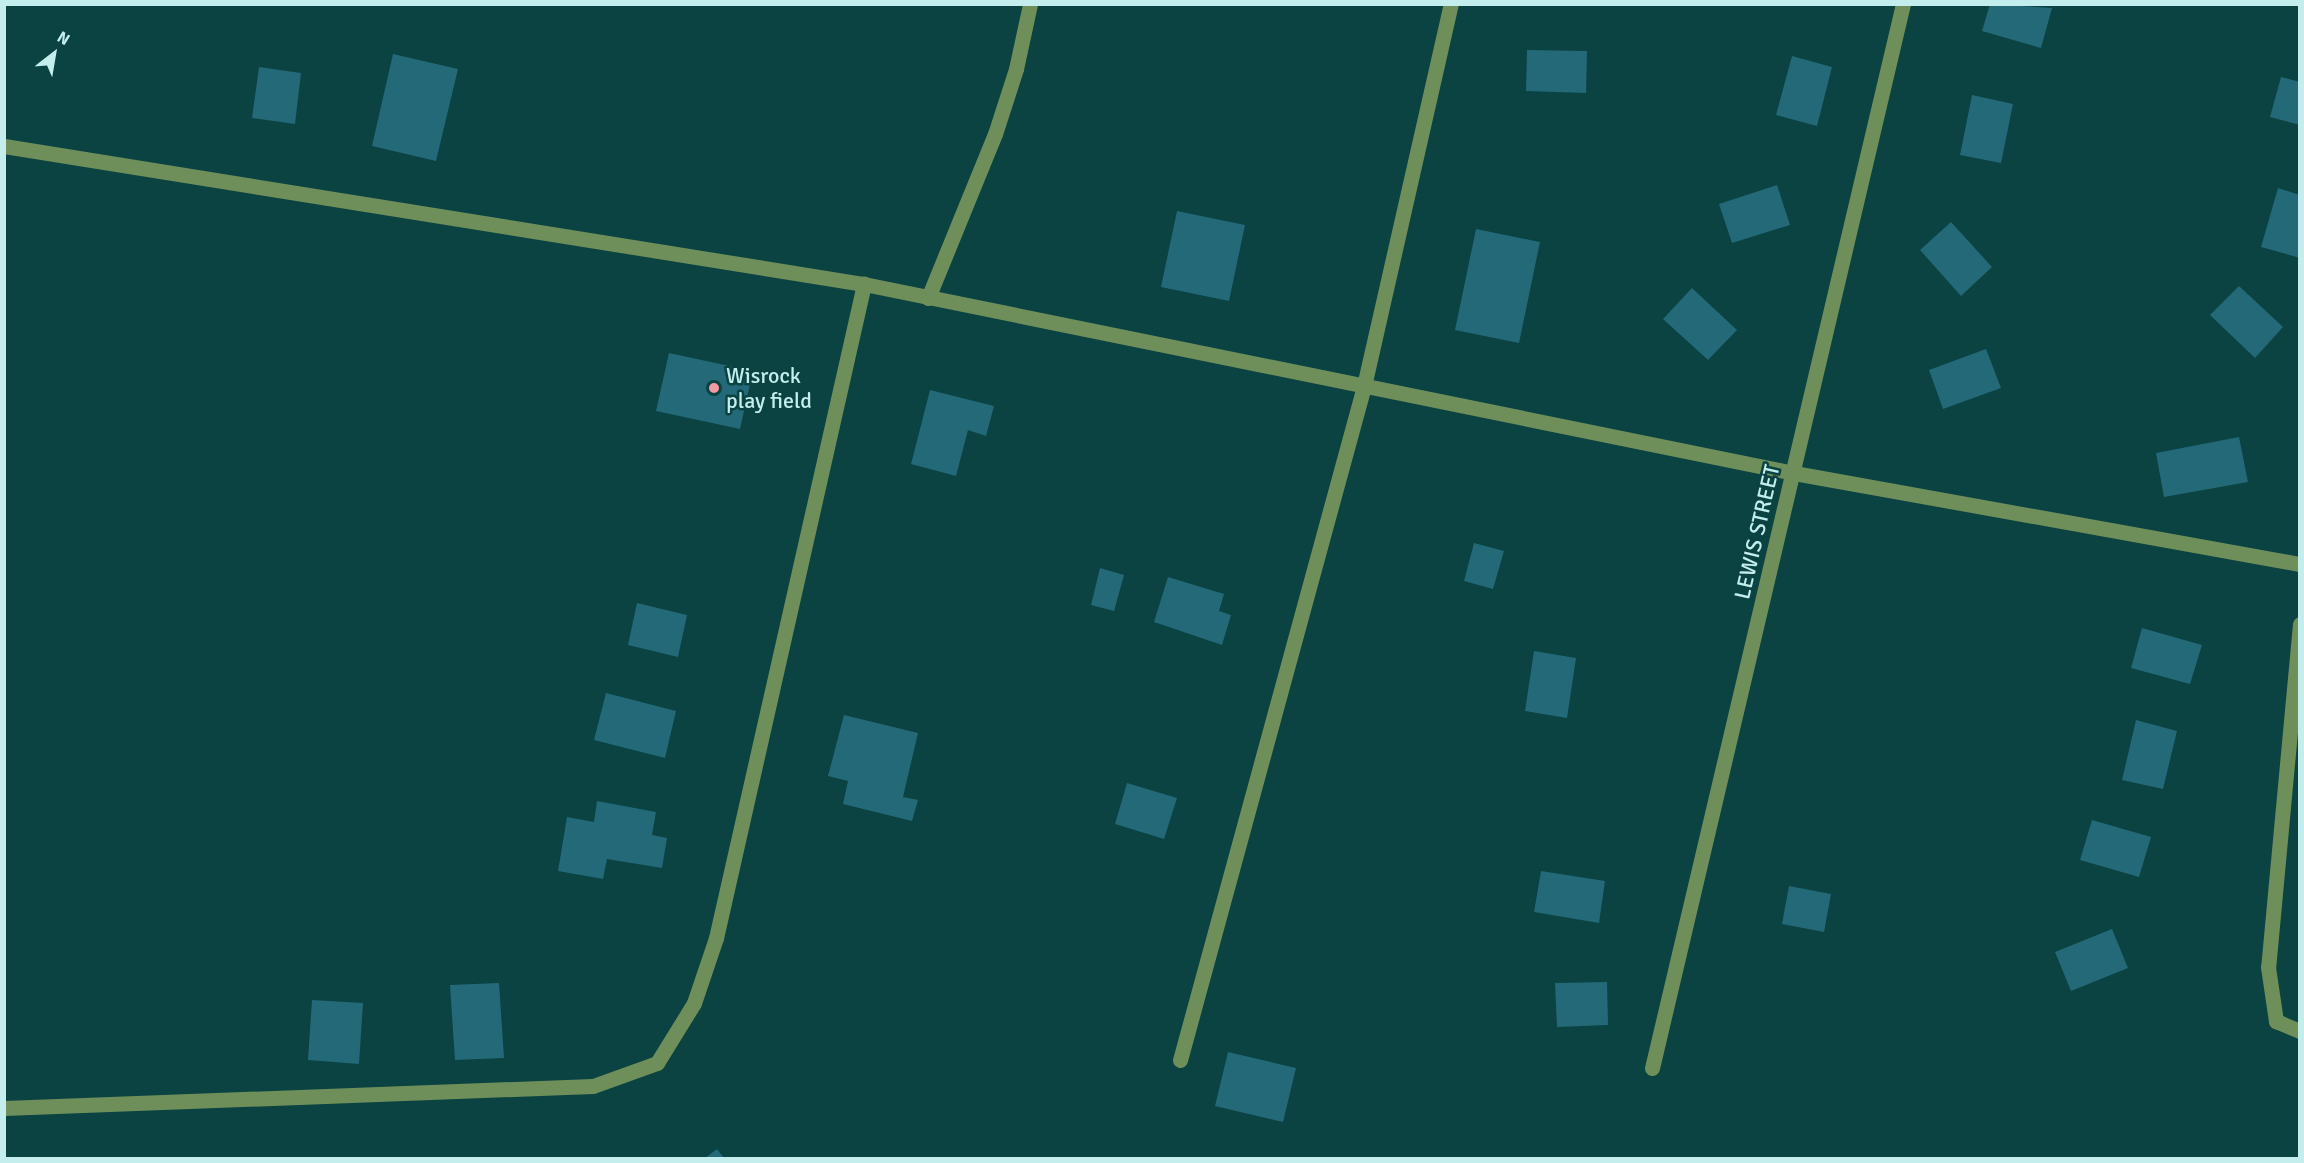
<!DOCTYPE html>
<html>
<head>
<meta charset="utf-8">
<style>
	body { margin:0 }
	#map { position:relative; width:2304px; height:1163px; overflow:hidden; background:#0b4242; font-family:Signika,sans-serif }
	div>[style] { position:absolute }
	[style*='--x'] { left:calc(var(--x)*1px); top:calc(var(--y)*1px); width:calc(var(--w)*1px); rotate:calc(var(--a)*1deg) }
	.building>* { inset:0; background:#236978 }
	.minor>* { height:15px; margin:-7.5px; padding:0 7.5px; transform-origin:7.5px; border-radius:7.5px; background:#6e8f5a }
	.dots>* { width:16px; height:16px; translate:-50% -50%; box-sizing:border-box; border:3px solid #0b4242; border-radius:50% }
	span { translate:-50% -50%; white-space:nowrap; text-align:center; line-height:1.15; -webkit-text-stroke:5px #0b4242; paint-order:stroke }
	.poi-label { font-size:22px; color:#c3eeed }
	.left { translate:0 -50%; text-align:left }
	.street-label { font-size:22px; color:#c3eeed }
	.frame { position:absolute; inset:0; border:6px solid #c3eeed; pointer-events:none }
	.north { position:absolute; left:24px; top:24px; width:60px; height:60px; -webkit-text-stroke:4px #0b4242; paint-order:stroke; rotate:31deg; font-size:16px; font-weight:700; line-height:24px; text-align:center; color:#c3eeed }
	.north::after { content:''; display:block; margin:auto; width:21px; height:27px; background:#c3eeed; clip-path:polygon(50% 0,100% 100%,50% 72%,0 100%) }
</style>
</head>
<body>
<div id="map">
	<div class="building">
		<i style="clip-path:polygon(1990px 4px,2052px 8px,2041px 48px,1982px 31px)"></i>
		<i style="clip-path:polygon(1527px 50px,1587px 51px,1586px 93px,1526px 91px)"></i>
		<i style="clip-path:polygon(393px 54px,458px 69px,436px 161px,372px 146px)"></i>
		<i style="clip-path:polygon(1792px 56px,1832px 67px,1817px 126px,1776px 115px)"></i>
		<i style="clip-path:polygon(259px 67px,301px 73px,295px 124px,252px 118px)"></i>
		<i style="clip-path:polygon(2281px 77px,2300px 82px,2300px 125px,2270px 117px)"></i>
		<i style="clip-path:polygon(1972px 95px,2013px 104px,2001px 163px,1960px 155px)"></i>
		<i style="clip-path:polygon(1777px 185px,1790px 225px,1732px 243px,1719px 204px)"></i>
		<i style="clip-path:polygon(2278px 188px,2300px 195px,2300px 258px,2261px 247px)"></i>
		<i style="clip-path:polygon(1177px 211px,1245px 225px,1229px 301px,1161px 287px)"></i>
		<i style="clip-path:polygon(1951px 222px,1992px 267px,1961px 296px,1920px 250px)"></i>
		<i style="clip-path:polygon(1476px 229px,1540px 242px,1519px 343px,1455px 330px)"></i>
		<i style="clip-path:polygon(2239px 286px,2283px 327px,2255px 358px,2210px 315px)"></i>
		<i style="clip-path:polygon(1692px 288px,1737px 330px,1708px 360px,1663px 319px)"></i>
		<i style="clip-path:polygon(1986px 349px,2001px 388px,1943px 409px,1929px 370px)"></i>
		<i style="clip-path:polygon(669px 353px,753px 371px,740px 429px,656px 411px)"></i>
		<i style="clip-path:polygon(930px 390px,994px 406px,986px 436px,968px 430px,956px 476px,911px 464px)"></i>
		<i style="clip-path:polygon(2239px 437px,2248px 482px,2164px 497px,2156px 453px)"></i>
		<i style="clip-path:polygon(1474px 543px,1504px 551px,1493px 589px,1464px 581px)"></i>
		<i style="clip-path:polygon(1100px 568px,1124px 575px,1114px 611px,1091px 605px)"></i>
		<i style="clip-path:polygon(1168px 577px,1224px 594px,1219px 611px,1231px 615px,1222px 645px,1154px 622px)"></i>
		<i style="clip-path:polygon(637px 603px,687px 615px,678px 657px,628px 645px)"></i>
		<i style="clip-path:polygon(2142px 628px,2202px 645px,2190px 684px,2131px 668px)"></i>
		<i style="clip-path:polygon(1534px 651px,1576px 658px,1567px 718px,1525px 711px)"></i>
		<i style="clip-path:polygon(606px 693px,676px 711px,665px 758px,594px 740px)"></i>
		<i style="clip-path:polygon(844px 715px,918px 733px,903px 797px,918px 800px,912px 821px,843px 804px,848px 781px,828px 776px)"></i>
		<i style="clip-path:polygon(2136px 720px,2177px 731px,2163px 789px,2122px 780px)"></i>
		<i style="clip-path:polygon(1127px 783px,1177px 798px,1164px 839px,1115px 824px)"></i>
		<i style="clip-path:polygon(597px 801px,656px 812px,652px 835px,667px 838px,662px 868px,607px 859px,603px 879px,558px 871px,567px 817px,594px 822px)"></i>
		<i style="clip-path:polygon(2092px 820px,2151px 837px,2139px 877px,2080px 860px)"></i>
		<i style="clip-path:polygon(1541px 871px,1605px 881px,1599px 923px,1534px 912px)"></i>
		<i style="clip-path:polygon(1789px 886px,1831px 894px,1824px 932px,1782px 924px)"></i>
		<i style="clip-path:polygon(2112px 929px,2128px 968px,2071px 991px,2055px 952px)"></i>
		<i style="clip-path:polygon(1607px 982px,1608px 1025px,1557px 1027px,1555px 983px)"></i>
		<i style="clip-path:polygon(499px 983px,504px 1058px,455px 1060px,450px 985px)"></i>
		<i style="clip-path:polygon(312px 1000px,363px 1003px,359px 1064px,308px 1060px)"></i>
		<i style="clip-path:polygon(1228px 1052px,1296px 1068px,1283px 1122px,1215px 1106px)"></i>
		<i style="clip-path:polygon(717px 1149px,724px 1158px,705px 1158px)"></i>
	</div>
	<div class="minor">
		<i style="--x:4;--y:146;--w:871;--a:9.12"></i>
		<i style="--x:864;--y:284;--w:949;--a:11.49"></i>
		<i style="--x:1794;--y:473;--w:514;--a:10.2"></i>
		<i style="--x:928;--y:298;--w:177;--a:-67.8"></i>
		<i style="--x:995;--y:134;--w:68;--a:-72.1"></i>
		<i style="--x:1016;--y:69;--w:66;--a:-77.8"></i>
		<i style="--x:2300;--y:624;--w:344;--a:95.3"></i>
		<i style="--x:2268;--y:967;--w:55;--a:81.6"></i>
		<i style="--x:2276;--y:1021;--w:26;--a:23"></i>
		<i style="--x:1180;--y:1060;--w:699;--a:-74.73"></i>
		<i style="--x:1364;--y:386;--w:392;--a:-77.2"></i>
		<i style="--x:1652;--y:1068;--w:1093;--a:-76.73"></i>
		<i style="--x:4;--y:1108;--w:589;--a:-2.14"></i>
		<i style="--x:593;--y:1086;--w:68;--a:-19.8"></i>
		<i style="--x:657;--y:1063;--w:70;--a:-58.3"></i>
		<i style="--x:694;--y:1003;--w:69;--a:-71.3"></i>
		<i style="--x:716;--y:938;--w:671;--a:-77.25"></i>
	</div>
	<div class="dots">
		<i style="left:714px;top:388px;background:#f49aa2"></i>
	</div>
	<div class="poi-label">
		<span class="left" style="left:726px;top:388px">Wisrock<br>play field</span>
	</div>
	<div class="street-label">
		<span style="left:1757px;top:532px;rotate:-77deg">LEWIS STREET</span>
	</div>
	<div class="frame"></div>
	<div class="north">N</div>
</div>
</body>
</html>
